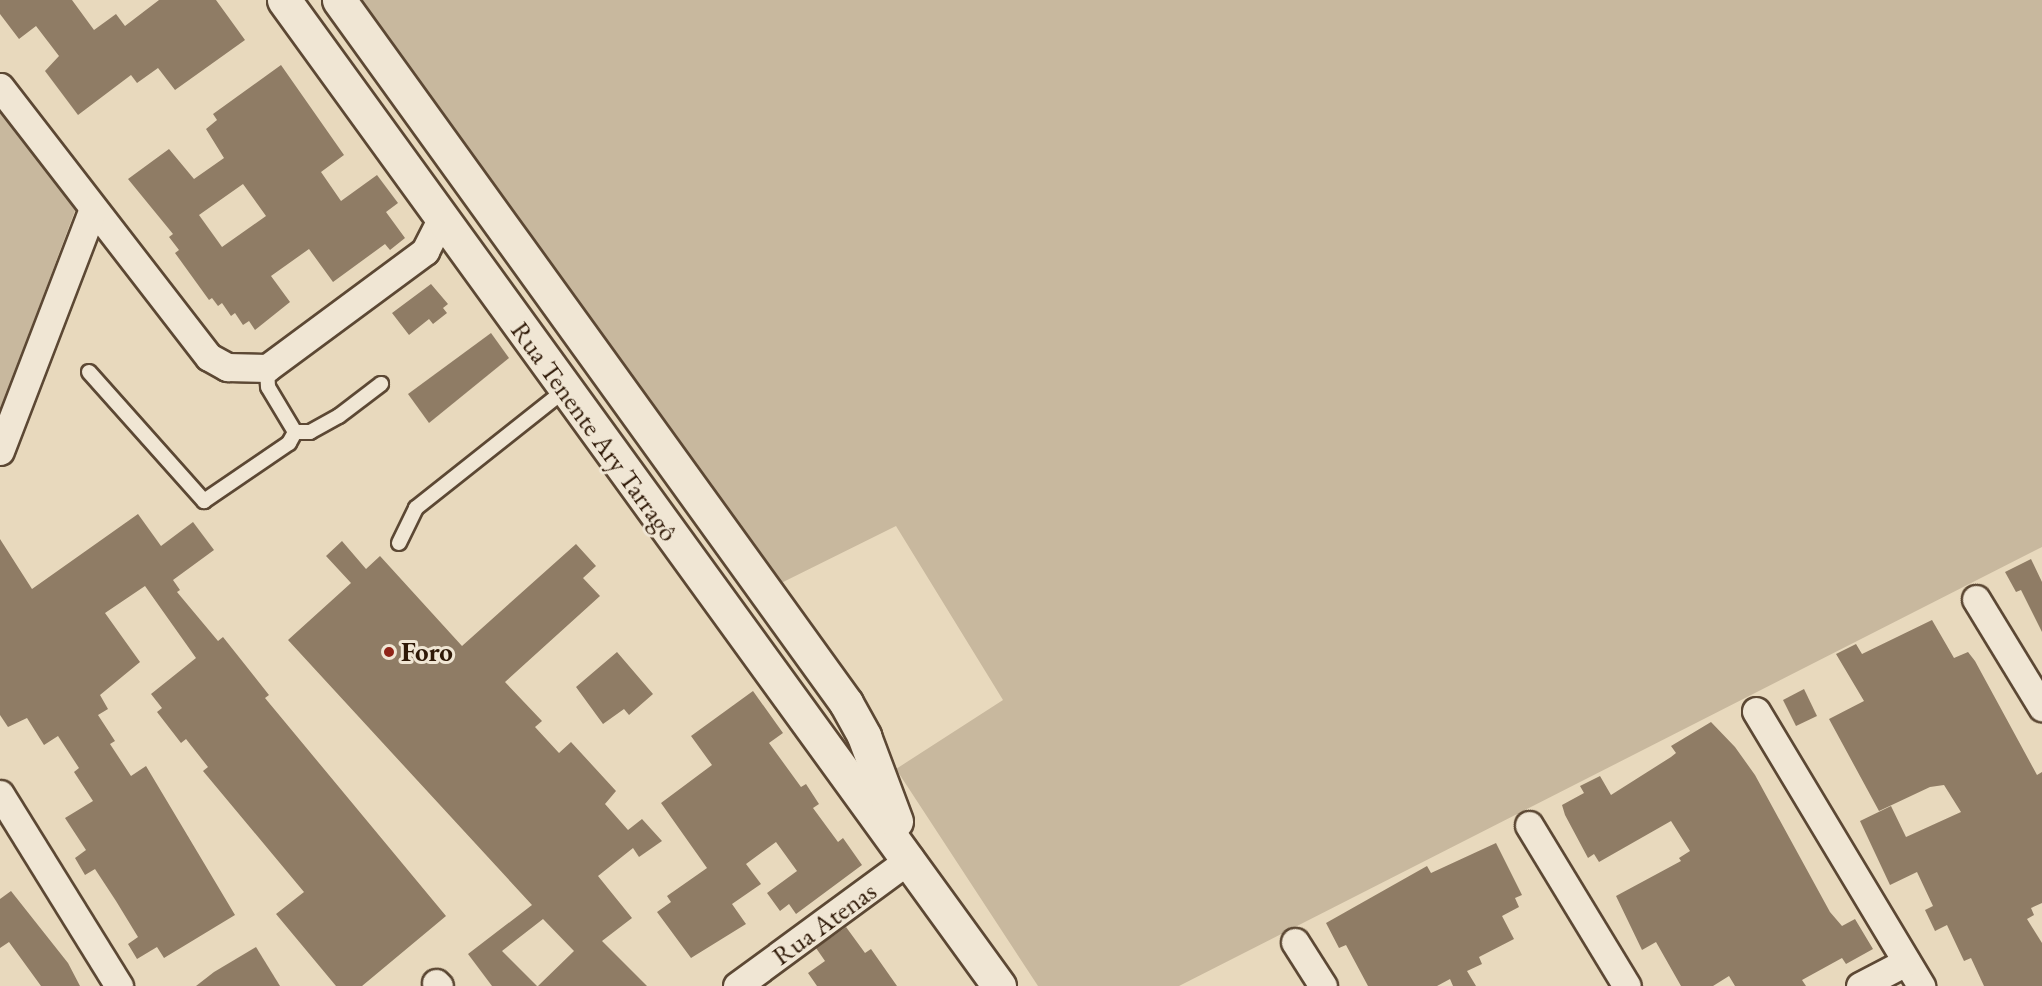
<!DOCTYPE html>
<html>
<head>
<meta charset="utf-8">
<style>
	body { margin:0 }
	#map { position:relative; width:2042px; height:986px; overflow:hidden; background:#e8d9bd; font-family:"EB Garamond",serif }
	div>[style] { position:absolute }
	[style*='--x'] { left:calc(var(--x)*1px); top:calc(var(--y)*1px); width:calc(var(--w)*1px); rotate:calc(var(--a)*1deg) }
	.green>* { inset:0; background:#c8b89e }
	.building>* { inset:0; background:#8f7c65 }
	.roads { filter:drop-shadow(2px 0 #5c4834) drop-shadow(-2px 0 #5c4834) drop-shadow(0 2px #5c4834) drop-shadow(0 -2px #5c4834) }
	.service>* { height:14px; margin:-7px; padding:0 7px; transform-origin:7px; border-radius:7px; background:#f0e6d4 }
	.minor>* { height:27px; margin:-13.5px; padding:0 13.5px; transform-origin:13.5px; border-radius:13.5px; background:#f0e6d4 }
	.secondary>* { height:33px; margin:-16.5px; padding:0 16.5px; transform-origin:16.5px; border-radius:16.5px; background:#f0e6d4 }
	.dots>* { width:16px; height:16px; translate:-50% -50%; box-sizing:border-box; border:3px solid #f0e6d4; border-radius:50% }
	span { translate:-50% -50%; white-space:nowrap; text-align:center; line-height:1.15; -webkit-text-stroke:6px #f0e6d4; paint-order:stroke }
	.street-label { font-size:27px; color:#2e1806 }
	.poi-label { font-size:27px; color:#2e1806; font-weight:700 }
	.left { translate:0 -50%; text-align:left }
</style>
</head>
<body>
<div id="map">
	<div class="green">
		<i style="clip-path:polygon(329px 0,2042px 0,2042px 547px,1179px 986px,1038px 986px,896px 769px,1003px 700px,896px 526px,757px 595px)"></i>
		<i style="clip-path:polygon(0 109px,76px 208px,0 411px)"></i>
	</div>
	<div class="building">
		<i style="clip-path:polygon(0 0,72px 0,94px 30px,116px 14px,125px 26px,159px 0,216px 0,245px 40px,175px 90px,158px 68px,137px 83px,131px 75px,78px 115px,45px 71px,59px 56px,36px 26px,19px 39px,0 14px)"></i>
		<i style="clip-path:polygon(evenodd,281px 65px,344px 155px,321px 172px,341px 201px,377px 175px,398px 203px,386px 212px,405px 238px,390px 250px,385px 244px,333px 282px,309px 249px,271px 276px,290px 302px,255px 330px,249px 321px,243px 325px,235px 313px,231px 316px,222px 303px,218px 306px,212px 298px,209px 300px,175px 253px,179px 250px,169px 237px,173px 234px,128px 179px,169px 149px,194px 179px,224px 158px,206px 129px,217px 120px,213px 114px,281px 65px,243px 184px,266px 216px,222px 247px,199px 215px,243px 184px)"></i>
		<i style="clip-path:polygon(431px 284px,448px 304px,443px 308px,447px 313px,433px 324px,429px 319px,409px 335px,392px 313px)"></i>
		<i style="clip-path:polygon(491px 333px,509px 358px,429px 423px,408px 394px)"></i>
		<i style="clip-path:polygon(138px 514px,161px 546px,193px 522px,214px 550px,173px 580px,180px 590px,177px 592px,218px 641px,223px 637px,269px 695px,265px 698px,446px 916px,362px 986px,336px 986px,276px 914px,304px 892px,203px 771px,208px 767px,186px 739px,181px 743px,157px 712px,162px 708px,151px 694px,196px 658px,145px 586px,105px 613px,140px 662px,100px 695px,108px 709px,98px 715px,115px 741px,110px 744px,131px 776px,146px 766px,235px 915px,164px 958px,157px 947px,137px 959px,128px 944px,138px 937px,116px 901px,95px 869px,85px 875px,75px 858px,86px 850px,65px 818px,93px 801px,74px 772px,79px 768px,58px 736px,44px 745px,27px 718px,8px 727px,0 715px,0 539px,32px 589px)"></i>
		<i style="clip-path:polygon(342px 541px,366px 569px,380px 556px,462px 646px,576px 544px,596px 566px,583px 578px,600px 596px,505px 682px,542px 721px,535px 727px,559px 753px,571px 742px,616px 791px,605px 804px,628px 830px,642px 819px,662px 841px,639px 857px,633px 848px,598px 876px,632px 918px,602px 941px,647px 986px,538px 986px,574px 951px,543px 919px,502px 951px,537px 986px,492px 986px,468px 954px,532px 905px,288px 640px,351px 583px,326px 556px)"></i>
		<i style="clip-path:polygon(2031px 559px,2042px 582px,2042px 632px,2021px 590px,2016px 592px,2005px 572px)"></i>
		<i style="clip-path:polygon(1932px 620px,1954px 658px,1968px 652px,1975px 661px,2037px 775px,2042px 772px,2042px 903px,2031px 908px,2034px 915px,2027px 919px,2042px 943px,2042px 986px,1984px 986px,1971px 958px,1964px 961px,1947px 925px,1935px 931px,1925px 910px,1933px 906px,1917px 872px,1890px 885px,1860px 821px,1891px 806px,1906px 837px,1961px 812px,1944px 785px,1930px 787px,1879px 811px,1829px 719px,1864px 701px,1836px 654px,1856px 644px,1862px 654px)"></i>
		<i style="clip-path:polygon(617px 652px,653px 694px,629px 715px,624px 709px,603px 724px,576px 687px)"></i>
		<i style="clip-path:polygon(1804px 689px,1817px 716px,1796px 726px,1783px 700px)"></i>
		<i style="clip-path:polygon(753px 691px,783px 733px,769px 743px,801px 787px,806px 784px,819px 804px,813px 808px,838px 842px,843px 838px,862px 865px,796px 914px,789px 904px,780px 911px,767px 893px,797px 871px,776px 842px,746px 864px,761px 884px,732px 904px,746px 924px,691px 958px,657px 912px,671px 902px,667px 896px,707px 868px,661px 803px,712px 765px,691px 736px)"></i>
		<i style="clip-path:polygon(1711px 722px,1735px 747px,1755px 775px,1830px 912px,1842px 926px,1855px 919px,1873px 949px,1846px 964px,1842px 958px,1802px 980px,1806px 986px,1735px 986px,1729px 976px,1713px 986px,1681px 986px,1656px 942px,1642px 950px,1616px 896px,1681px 861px,1679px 858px,1690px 851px,1671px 821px,1599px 862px,1594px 854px,1588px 858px,1565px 815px,1562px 805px,1584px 793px,1580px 786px,1600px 776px,1611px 795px,1671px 757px,1676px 753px,1671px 746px)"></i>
		<i style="clip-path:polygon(1496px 843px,1522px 895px,1515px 898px,1519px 907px,1502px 916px,1514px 939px,1479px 957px,1482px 964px,1467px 971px,1476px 986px,1453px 986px,1450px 979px,1437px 986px,1368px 986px,1346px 945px,1339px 948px,1326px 923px,1427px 866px,1431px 873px)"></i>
		<i style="clip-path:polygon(11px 891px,68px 963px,80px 986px,41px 986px,9px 942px,0 948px,0 899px)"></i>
		<i style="clip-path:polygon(846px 927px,865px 953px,871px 949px,897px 986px,817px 986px,808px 973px,825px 961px,816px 948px)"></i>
		<i style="clip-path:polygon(256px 947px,280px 986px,196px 986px,214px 972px)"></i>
	</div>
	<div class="roads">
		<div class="service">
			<i style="--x:89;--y:372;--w:173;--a:48.3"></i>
			<i style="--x:204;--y:501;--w:103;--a:-34.3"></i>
			<i style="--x:289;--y:443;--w:13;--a:-61"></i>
			<i style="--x:295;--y:432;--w:52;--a:-121"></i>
			<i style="--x:268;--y:387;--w:19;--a:-93"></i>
			<i style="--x:295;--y:432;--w:15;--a:0"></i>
			<i style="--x:310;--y:432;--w:33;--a:-29"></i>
			<i style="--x:339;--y:416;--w:53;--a:-37.3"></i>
			<i style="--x:399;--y:543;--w:39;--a:-64"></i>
			<i style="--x:416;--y:508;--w:190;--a:-38.4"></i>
		</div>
		<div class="minor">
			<i style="--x:0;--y:87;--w:341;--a:52.3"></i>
			<i style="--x:209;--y:357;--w:21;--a:29"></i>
			<i style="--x:227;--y:367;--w:40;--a:1.4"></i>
			<i style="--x:267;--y:368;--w:197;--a:-36.5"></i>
			<i style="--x:425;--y:251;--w:36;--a:-63"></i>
			<i style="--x:0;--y:451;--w:259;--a:-69"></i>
			<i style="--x:1976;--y:599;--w:127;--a:58.6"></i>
			<i style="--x:1756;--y:711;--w:321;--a:59"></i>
			<i style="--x:0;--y:794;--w:226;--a:58.2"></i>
			<i style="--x:1529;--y:825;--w:188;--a:58.7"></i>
			<i style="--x:1295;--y:942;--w:52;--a:57.5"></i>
			<i style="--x:436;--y:983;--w:4;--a:45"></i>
			<i style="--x:737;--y:986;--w:215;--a:-36.3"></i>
			<i style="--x:1860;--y:986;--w:52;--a:-27.6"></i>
		</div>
		<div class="secondary">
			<i style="--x:284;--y:0;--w:1218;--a:54.05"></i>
			<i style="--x:339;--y:0;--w:867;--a:54.2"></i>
			<i style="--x:846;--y:703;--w:38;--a:61"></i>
			<i style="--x:864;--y:736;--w:91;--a:69.4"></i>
		</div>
	</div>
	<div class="dots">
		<i style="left:389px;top:652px;background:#8f2418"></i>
	</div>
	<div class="street-label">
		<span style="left:595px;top:431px;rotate:54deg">Rua Tenente Ary Tarragô</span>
		<span style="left:824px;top:923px;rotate:-36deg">Rua Atenas</span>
	</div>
	<div class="poi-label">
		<span class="left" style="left:401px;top:652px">Foro</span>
	</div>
</div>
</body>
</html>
